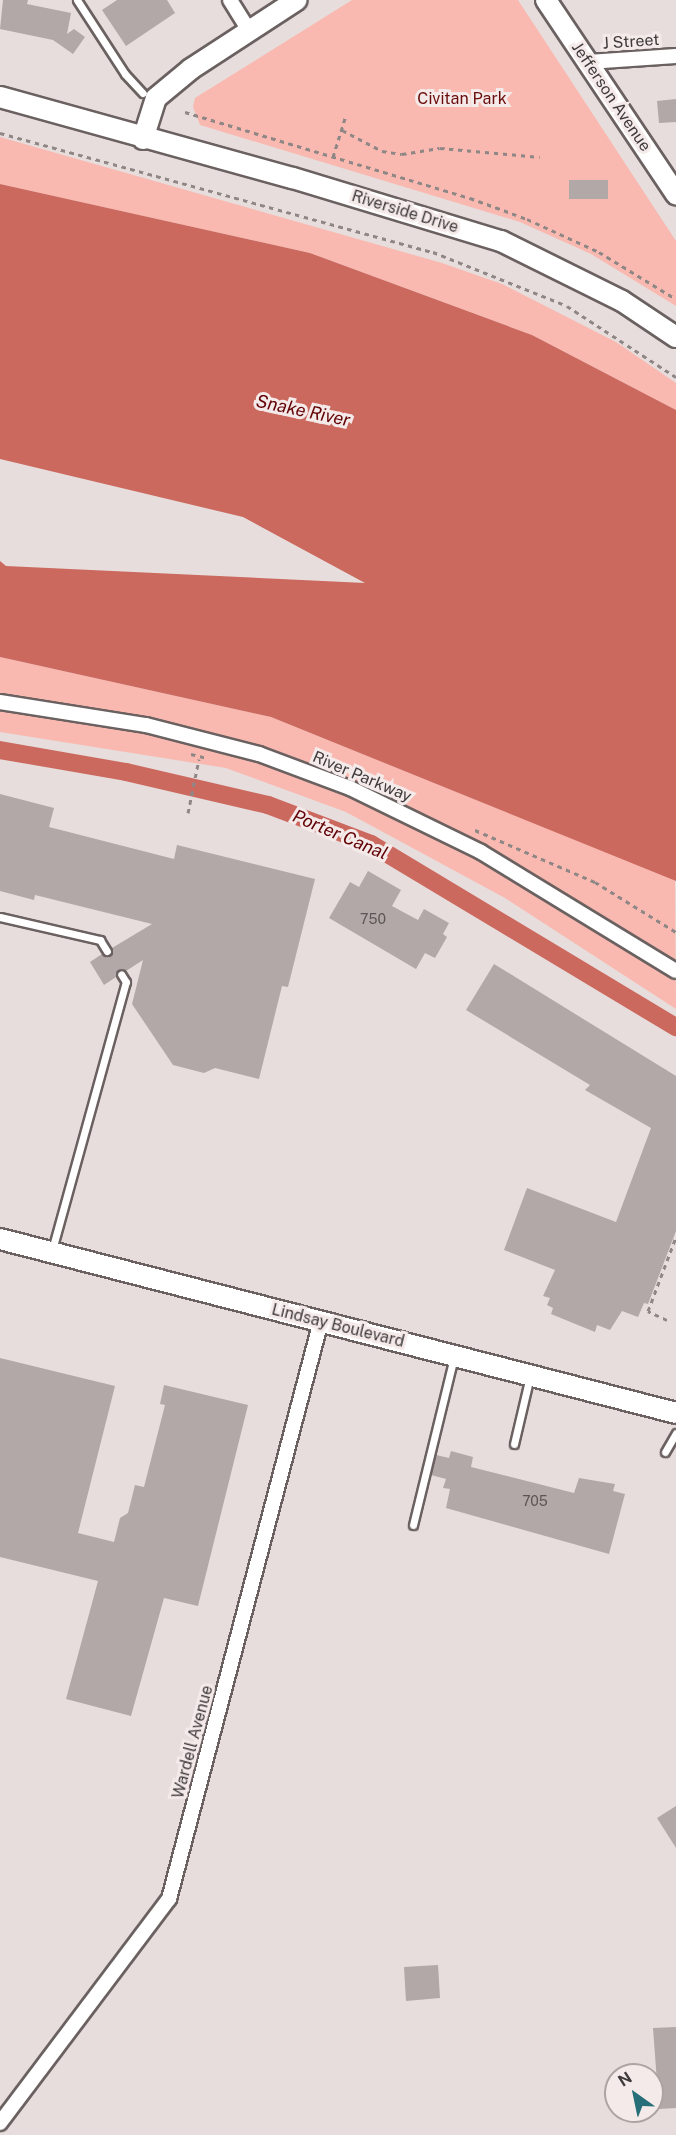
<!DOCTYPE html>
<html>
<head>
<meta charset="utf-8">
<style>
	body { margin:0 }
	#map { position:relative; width:676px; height:2135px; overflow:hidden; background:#e7dddc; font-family:"Public Sans",sans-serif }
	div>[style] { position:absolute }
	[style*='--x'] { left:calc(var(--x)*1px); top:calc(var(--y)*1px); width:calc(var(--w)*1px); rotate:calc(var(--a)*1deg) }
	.green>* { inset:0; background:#f9b9b0 }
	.water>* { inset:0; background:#cc695f }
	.canal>* { height:18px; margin:-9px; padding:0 9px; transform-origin:9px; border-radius:9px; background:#cc695f }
	.building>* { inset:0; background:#b2a8a7 }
	.path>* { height:3px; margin-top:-1.5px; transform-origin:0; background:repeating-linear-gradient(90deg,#8e8786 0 4.5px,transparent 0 9px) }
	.roads { filter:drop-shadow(2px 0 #6a6160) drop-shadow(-2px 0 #6a6160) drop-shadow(0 2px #6a6160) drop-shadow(0 -2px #6a6160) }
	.lane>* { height:7px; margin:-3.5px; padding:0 3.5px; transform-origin:3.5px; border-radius:3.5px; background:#fff }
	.street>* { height:14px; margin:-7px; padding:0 7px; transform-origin:7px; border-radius:7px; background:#fff }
	.secondary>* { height:20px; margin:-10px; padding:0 10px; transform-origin:10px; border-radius:10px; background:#fff }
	span { translate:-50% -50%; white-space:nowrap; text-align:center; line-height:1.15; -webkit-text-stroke:6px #f4eae9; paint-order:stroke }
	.number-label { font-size:14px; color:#5b5655 }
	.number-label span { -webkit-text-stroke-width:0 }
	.street-label { font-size:16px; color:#3e3a3a }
	.park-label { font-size:16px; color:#690c0b }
	.water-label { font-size:18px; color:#620205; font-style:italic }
	.north { position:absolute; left:604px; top:2063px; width:60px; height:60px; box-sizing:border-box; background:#f4eae9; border:2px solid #aba4a3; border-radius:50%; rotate:327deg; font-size:16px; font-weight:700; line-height:24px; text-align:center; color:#3e3a3a }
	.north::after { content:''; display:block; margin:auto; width:21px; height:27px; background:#266f79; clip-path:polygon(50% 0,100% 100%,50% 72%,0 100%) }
</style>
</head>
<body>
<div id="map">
	<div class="green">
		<i style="clip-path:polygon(352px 0,518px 0,676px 241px,676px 306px,591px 254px,520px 222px,200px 125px,193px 107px,195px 98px)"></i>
		<i style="clip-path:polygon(0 137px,442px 263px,502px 284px,616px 342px,676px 383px,676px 410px,532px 335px,310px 253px,0 184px)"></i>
		<i style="clip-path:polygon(0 657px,271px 717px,675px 880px,676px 1009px,505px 898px,346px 812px,226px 768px,0 732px)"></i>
	</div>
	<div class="water">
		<i style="clip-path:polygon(0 184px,310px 253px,532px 335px,676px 410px,676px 881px,271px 717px,0 657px,0 561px,6px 566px,365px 583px,243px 517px,0 459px)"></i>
	</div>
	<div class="canal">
		<i style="--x:0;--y:750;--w:128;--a:9.9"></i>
		<i style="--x:126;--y:772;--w:146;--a:13.1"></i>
		<i style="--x:268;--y:805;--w:110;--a:20.7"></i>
		<i style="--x:371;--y:844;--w:356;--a:31"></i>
	</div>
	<div class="building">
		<i style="clip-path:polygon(3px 0,28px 0,27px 4px,71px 13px,67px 34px,74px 29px,85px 37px,73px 54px,53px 40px,0 29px)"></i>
		<i style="clip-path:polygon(117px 0,167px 0,175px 13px,126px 46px,102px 10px)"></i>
		<i style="clip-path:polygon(676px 99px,676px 122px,659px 123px,657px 101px)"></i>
		<i style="clip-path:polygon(569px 180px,608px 180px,608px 199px,569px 199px)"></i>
		<i style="clip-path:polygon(0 794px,54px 808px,49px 827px,174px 859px,177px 845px,315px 879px,288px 987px,282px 986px,259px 1079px,215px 1068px,204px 1073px,173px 1065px,132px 1004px,143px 960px,126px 971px,118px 970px,116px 977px,104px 985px,90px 962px,102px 954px,109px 956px,112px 948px,152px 924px,35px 895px,34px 900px,0 891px)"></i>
		<i style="clip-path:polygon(368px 871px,401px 890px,392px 906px,418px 920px,424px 909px,449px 923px,443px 934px,447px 937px,435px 958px,425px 953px,416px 969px,329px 918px,350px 882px,359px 887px)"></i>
		<i style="clip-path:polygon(494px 964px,676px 1076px,676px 1231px,648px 1304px,644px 1303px,638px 1317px,622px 1311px,610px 1330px,597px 1325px,595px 1332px,551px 1314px,553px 1308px,547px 1305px,550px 1298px,543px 1296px,555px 1270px,504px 1250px,527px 1188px,616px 1222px,651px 1128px,585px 1090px,590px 1085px,466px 1010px)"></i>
		<i style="clip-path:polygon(0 1358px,115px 1386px,78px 1533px,114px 1542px,120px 1518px,128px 1513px,135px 1485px,144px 1487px,165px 1405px,160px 1404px,164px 1385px,248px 1405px,198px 1606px,164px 1598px,131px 1716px,66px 1699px,98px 1581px,0 1557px)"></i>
		<i style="clip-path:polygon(451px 1451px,473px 1457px,471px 1467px,574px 1493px,579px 1478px,615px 1484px,613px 1491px,625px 1494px,609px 1554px,446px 1508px,450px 1489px,443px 1488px,446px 1479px,431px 1475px,436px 1455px,449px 1458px)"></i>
		<i style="clip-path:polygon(676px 1806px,676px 1848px,657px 1818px)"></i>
		<i style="clip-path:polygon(438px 1965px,440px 1998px,406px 2001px,404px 1967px)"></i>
		<i style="clip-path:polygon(676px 2027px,676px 2108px,659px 2109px,653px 2028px)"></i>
	</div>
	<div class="path">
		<i style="--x:185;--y:112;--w:298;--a:16.8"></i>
		<i style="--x:470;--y:198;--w:61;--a:20.2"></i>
		<i style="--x:527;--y:219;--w:79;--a:24.6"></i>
		<i style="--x:599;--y:252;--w:90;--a:31.4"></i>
		<i style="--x:342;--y:130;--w:45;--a:27.7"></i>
		<i style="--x:382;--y:151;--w:20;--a:9"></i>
		<i style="--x:402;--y:154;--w:38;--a:-9"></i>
		<i style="--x:440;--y:148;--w:100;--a:5.1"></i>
		<i style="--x:0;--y:133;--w:449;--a:15.4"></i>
		<i style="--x:433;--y:252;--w:144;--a:21.9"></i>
		<i style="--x:567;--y:306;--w:130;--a:33.1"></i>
		<i style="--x:333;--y:157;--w:44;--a:-72.8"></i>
		<i style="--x:191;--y:754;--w:16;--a:14"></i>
		<i style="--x:188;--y:813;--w:55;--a:-78.5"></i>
		<i style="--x:475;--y:830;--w:131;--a:23.4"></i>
		<i style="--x:595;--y:882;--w:95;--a:31.7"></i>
		<i style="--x:667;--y:1320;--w:21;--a:-155"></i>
		<i style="--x:648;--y:1311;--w:79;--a:-69.3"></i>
	</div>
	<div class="roads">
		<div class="lane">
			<i style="--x:77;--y:0;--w:88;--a:57"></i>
			<i style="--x:125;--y:74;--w:26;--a:47"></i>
			<i style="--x:0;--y:917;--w:103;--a:13"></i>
			<i style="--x:100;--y:940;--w:13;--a:58"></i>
			<i style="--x:52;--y:1250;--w:278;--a:-74.6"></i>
			<i style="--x:126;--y:982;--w:9;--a:-122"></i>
			<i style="--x:514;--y:1444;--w:70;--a:-76.8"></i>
			<i style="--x:665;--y:1452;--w:22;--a:-60"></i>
			<i style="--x:413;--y:1525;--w:173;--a:-76.3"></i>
		</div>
		<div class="street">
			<i style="--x:230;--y:0;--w:36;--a:58"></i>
			<i style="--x:588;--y:62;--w:88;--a:-3.9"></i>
			<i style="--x:0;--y:702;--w:148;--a:9"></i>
			<i style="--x:146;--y:725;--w:117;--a:14.4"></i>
			<i style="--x:259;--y:754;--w:97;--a:20.5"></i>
			<i style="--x:350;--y:788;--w:146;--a:26"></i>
			<i style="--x:481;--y:852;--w:228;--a:31.4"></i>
			<i style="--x:0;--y:2123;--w:281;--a:-53"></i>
			<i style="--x:169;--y:1899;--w:598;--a:-75.27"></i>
		</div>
		<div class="secondary">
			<i style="--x:546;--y:0;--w:234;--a:56.2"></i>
			<i style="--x:0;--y:97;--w:304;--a:15.5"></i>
			<i style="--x:293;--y:178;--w:217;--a:16.9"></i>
			<i style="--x:501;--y:241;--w:135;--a:26.4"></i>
			<i style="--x:622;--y:301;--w:65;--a:33.7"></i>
			<i style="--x:143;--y:139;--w:43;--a:-72.4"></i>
			<i style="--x:156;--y:98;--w:45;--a:-39.6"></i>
			<i style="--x:191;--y:69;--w:126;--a:-33.1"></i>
			<i style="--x:0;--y:1239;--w:698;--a:14.43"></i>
		</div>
	</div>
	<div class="number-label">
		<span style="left:373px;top:919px">750</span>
		<span style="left:535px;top:1501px">705</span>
	</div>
	<div class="street-label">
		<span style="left:631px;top:42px;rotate:-4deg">J Street</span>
		<span style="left:611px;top:97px;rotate:56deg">Jefferson Avenue</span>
		<span style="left:405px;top:212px;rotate:17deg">Riverside Drive</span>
		<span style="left:362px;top:777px;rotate:23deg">River Parkway</span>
		<span style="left:338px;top:1326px;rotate:14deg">Lindsay Boulevard</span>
		<span style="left:193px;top:1742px;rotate:-75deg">Wardell Avenue</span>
	</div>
	<div class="park-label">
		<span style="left:462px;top:99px">Civitan Park</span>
	</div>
	<div class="water-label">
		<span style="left:303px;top:411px;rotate:12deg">Snake River</span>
		<span style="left:340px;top:835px;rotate:23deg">Porter Canal</span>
	</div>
	<div class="north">N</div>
</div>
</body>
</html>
